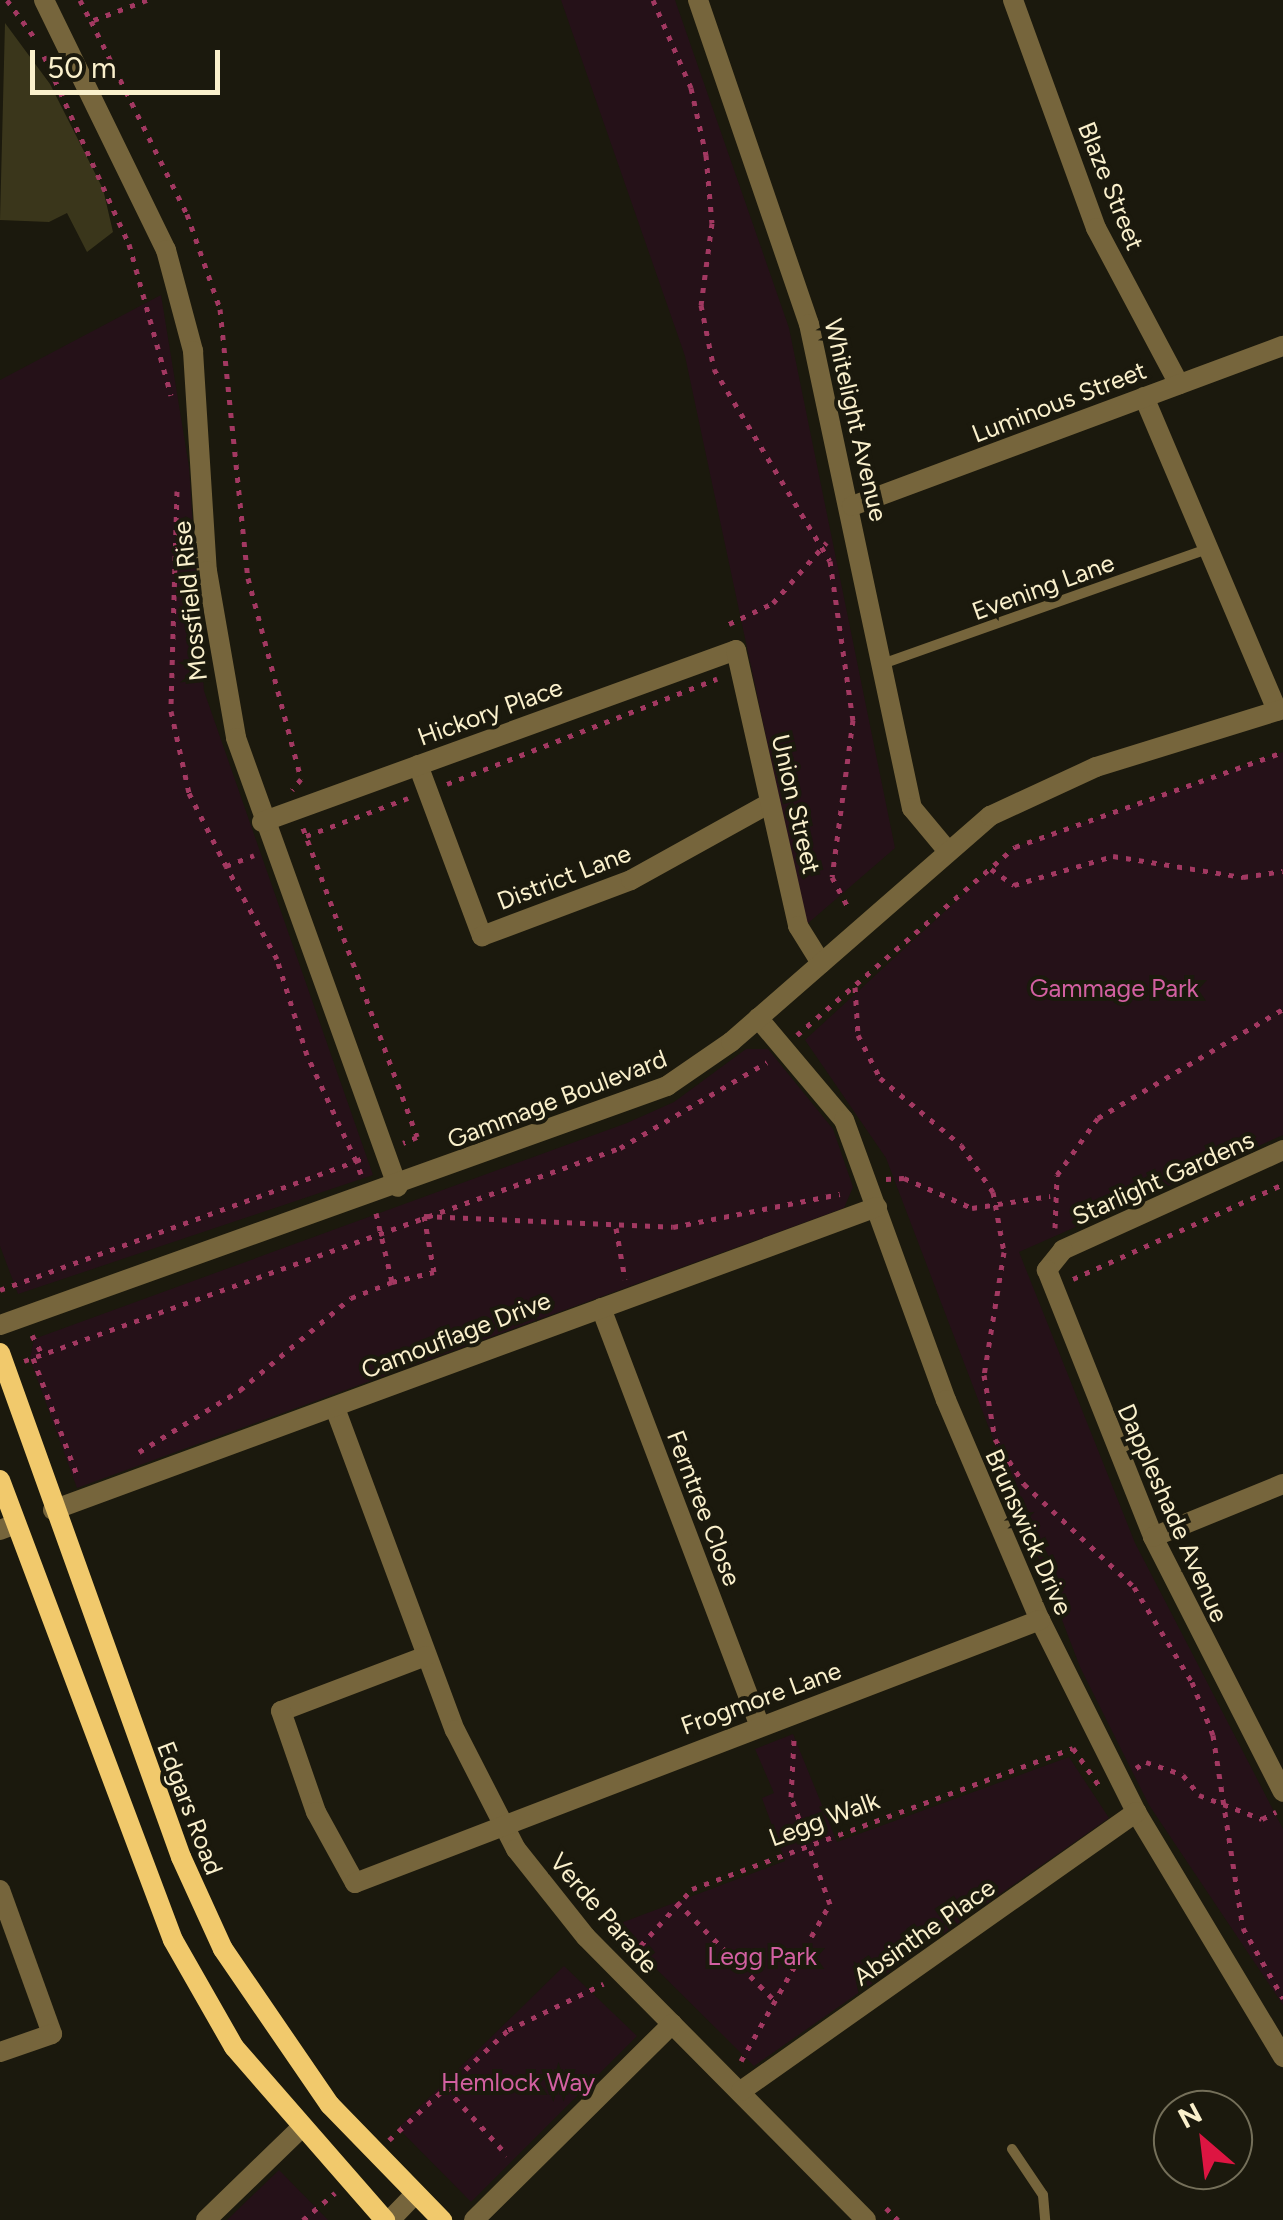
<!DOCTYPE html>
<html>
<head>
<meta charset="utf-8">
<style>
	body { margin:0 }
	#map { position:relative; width:1283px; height:2220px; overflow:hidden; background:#1b190d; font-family:Figtree,sans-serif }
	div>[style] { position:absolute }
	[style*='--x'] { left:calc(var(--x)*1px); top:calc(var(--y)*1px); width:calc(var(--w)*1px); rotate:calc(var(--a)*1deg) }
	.green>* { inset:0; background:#251118 }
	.building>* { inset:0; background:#3a361b }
	.path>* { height:5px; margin-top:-2.5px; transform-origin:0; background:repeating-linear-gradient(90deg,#a23861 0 5px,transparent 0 13px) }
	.service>* { height:10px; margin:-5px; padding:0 5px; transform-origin:5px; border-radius:5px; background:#76653c }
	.minor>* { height:20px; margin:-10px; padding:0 10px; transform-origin:10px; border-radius:10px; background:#76653c }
	.tertiary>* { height:20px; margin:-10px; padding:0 10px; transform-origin:10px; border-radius:10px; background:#76653c }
	.secondary>* { height:20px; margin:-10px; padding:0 10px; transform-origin:10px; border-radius:10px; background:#f1c96c }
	span { translate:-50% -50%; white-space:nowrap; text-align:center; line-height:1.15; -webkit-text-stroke:8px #1b190d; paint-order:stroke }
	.street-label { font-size:25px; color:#faf0cc }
	.park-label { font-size:25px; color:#d260a1 }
	.north { position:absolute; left:1153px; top:2090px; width:100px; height:100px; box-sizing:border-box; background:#1b190d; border:2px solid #746f59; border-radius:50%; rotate:332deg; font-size:28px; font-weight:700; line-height:40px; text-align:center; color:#faf0cc }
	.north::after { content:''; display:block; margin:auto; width:35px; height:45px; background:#dd1542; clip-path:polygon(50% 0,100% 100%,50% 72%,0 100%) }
	.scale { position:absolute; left:30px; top:50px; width:190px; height:45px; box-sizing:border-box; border:5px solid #faf0cc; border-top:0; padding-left:12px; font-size:30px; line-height:35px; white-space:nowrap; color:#faf0cc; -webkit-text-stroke:8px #1b190d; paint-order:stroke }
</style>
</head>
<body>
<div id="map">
	<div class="green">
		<i style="clip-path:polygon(561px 0,675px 0,789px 328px,895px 848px,806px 925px,685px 356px)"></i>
		<i style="clip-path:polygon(161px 295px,189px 467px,204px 691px,373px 1175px,18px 1294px,0 1246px,0 380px)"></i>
		<i style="clip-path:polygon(1283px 752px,1283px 1135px,1019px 1252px,1135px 1543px,1283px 1829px,1283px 2005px,1149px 1805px,1080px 1667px,886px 1158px,805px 1040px,1015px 847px)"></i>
		<i style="clip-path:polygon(746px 1049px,768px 1049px,833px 1129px,853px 1187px,844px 1208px,77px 1488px,30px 1359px,34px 1339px,627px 1123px,674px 1102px)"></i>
		<i style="clip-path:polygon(793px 1734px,837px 1842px,1069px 1757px,1109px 1818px,754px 2066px,613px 1926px,785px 1861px,762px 1798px,774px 1793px,755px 1749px)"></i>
		<i style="clip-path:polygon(564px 1966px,637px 2036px,471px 2202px,398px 2128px)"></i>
		<i style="clip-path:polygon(279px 2170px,328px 2220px,227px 2220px)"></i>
	</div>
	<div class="building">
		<i style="clip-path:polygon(5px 23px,50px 84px,103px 189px,113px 232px,87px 252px,67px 213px,49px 222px,0 220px)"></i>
	</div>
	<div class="path">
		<i style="--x:7;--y:0;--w:51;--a:53.8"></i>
		<i style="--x:80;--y:0;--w:22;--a:63"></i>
		<i style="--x:147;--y:0;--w:60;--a:159.4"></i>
		<i style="--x:91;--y:21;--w:216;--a:63.6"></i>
		<i style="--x:187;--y:214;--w:101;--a:70.8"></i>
		<i style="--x:220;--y:309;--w:270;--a:84.1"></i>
		<i style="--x:248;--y:578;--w:208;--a:75.2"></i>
		<i style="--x:301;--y:779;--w:14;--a:129"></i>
		<i style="--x:653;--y:0;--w:96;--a:66.6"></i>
		<i style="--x:691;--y:88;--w:69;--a:77.4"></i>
		<i style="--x:706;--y:155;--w:68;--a:85"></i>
		<i style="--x:712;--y:223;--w:83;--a:97.6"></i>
		<i style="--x:701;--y:305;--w:65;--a:78.5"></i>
		<i style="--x:714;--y:369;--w:224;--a:58.9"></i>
		<i style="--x:830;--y:561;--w:161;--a:81.8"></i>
		<i style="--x:853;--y:720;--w:158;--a:97.6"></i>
		<i style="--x:832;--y:877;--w:38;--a:62"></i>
		<i style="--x:44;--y:56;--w:206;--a:65.7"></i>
		<i style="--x:129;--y:244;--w:157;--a:74.5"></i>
		<i style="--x:177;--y:491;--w:220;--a:91.6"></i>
		<i style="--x:171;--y:711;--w:84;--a:77.6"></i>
		<i style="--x:189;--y:793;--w:82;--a:63.1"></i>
		<i style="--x:729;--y:624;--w:49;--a:-25.5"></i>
		<i style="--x:773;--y:603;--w:81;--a:-48.5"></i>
		<i style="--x:447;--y:784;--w:290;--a:-21.3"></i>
		<i style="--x:303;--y:828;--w:329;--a:69.7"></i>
		<i style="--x:417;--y:1137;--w:15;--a:157"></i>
		<i style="--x:306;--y:836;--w:109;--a:-20.4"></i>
		<i style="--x:991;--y:869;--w:28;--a:35"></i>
		<i style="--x:1014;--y:885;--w:103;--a:-16.3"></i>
		<i style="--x:1113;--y:856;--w:132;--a:9.2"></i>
		<i style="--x:1243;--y:877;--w:40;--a:-8.5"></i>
		<i style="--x:855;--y:987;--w:48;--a:86.4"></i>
		<i style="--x:858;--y:1035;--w:48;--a:62.9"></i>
		<i style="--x:880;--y:1078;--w:105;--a:39.6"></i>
		<i style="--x:961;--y:1145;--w:57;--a:55.8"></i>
		<i style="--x:993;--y:1192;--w:61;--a:79.6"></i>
		<i style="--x:1004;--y:1252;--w:125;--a:99.2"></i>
		<i style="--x:984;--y:1375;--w:65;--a:80.2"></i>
		<i style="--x:995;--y:1439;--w:54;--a:57.2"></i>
		<i style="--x:1024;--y:1484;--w:151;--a:43.1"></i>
		<i style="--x:1134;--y:1587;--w:111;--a:58.6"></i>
		<i style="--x:1192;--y:1682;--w:57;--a:68.4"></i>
		<i style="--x:1213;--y:1735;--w:195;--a:81.2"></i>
		<i style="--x:1243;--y:1928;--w:81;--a:60.3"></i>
		<i style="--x:797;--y:1035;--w:288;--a:-40.8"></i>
		<i style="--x:1015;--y:847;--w:284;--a:-19.5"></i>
		<i style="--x:361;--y:1174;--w:14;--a:-111"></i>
		<i style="--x:356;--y:1161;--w:10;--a:-24"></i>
		<i style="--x:886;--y:1179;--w:18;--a:-3"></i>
		<i style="--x:904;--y:1178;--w:74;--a:23.8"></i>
		<i style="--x:972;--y:1208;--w:79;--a:-8.7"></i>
		<i style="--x:376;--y:1213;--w:71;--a:76.9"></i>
		<i style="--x:392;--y:1282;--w:43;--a:-13.4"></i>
		<i style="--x:434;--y:1272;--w:57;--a:-100.1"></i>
		<i style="--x:424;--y:1216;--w:249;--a:2.5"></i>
		<i style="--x:673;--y:1227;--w:170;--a:-11.2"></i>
		<i style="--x:616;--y:1228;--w:52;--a:80"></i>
		<i style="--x:1055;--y:1228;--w:53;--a:-87.8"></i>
		<i style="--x:1057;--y:1175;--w:70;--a:-54.3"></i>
		<i style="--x:1098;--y:1118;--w:215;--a:-30.5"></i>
		<i style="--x:1073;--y:1279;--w:230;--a:-24.3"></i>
		<i style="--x:0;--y:1290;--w:379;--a:-19.9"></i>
		<i style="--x:356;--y:1161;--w:117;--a:-114.8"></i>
		<i style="--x:307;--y:1055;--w:101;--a:-107.4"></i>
		<i style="--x:277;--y:959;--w:106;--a:-118.7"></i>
		<i style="--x:226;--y:866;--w:30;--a:-21"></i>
		<i style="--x:32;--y:1335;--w:21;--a:62"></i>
		<i style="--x:33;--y:1358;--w:128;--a:69.4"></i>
		<i style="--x:24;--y:1361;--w:633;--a:-19.67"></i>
		<i style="--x:620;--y:1148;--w:170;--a:-30.3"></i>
		<i style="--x:139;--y:1452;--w:119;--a:-31.5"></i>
		<i style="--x:240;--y:1390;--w:144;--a:-39.7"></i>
		<i style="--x:351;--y:1298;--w:44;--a:-21.3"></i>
		<i style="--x:1136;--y:1768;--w:12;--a:-31"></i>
		<i style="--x:1146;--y:1762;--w:39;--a:19"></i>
		<i style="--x:1183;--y:1775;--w:26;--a:51"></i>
		<i style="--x:1199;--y:1795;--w:67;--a:20.9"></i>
		<i style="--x:1262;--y:1819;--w:16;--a:-27"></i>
		<i style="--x:677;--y:1902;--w:139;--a:45.3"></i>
		<i style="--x:632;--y:1955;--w:89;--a:-47.7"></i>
		<i style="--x:692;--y:1889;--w:406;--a:-20.3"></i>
		<i style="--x:1073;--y:1748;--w:47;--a:55.3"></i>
		<i style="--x:741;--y:2061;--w:180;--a:-60.5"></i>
		<i style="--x:830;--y:1904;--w:114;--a:-110"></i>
		<i style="--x:791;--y:1797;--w:58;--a:-87"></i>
		<i style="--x:446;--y:2088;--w:91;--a:47.7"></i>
		<i style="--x:389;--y:2140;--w:162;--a:-42.7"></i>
		<i style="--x:508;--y:2030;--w:106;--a:-25.8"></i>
		<i style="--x:886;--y:2208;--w:17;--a:45"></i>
		<i style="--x:303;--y:2220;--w:42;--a:-40.2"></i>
	</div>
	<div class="service">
		<i style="--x:885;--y:663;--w:344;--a:-19.5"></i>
		<i style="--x:1012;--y:2149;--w:55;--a:56"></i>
		<i style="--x:1043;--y:2195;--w:25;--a:85"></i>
	</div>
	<div class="minor">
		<i style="--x:44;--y:0;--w:278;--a:64"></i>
		<i style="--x:166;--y:250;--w:105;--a:75"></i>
		<i style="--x:193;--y:351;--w:220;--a:86.4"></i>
		<i style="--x:207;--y:571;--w:169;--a:80.1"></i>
		<i style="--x:236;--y:738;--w:477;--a:70.2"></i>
		<i style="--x:698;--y:0;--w:342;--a:71.1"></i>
		<i style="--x:809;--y:324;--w:495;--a:78"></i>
		<i style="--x:912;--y:808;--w:55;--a:50.2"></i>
		<i style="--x:1013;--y:0;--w:243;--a:70"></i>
		<i style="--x:1096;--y:228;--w:177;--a:62"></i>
		<i style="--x:1144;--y:397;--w:341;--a:67"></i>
		<i style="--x:852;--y:506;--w:460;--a:-20.4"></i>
		<i style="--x:418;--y:765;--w:183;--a:69.5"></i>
		<i style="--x:482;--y:936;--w:159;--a:-20.6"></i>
		<i style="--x:631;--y:880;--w:159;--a:-29"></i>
		<i style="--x:262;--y:822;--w:504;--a:-19.94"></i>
		<i style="--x:736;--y:650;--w:283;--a:77.3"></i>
		<i style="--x:798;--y:926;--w:44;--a:58.1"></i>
		<i style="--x:758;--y:1018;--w:133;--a:49.9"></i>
		<i style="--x:844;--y:1120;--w:298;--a:70"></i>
		<i style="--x:946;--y:1400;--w:239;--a:66.9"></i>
		<i style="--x:1040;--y:1620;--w:215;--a:63.4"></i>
		<i style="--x:1136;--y:1812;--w:286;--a:59"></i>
		<i style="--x:1283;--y:1150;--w:242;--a:155.6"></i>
		<i style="--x:1063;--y:1250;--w:26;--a:129"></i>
		<i style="--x:1047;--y:1270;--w:287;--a:68.3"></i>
		<i style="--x:1153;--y:1537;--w:286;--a:63"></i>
		<i style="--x:601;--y:1308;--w:447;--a:69.2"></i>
		<i style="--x:335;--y:1408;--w:344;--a:69.6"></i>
		<i style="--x:455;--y:1730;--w:134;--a:62.9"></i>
		<i style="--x:516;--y:1849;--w:112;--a:51.5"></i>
		<i style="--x:586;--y:1937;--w:398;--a:45.3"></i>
		<i style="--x:53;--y:1510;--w:878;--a:-20.19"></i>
		<i style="--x:0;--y:1530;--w:17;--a:-21"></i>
		<i style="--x:1153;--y:1537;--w:140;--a:-22.2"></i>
		<i style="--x:426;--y:1656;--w:155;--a:159.2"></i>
		<i style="--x:281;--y:1711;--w:107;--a:70.9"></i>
		<i style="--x:316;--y:1812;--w:81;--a:61.2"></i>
		<i style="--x:355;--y:1883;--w:734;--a:-21"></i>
		<i style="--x:0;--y:1890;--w:153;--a:70.1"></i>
		<i style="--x:52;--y:2034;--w:55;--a:160.9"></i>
		<i style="--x:741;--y:2091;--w:484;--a:-35.2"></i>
		<i style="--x:206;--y:2220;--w:129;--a:-44.1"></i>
		<i style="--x:474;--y:2220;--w:279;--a:-44.7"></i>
	</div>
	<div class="tertiary">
		<i style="--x:0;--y:1325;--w:709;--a:-19.71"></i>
		<i style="--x:667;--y:1086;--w:78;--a:-34.5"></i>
		<i style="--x:731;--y:1042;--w:344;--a:-41.1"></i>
		<i style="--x:990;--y:816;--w:117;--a:-24.8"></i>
		<i style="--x:1096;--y:767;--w:196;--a:-17.2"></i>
		<i style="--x:390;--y:2220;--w:37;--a:-46"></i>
	</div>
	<div class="secondary">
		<i style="--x:0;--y:1353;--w:536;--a:70.25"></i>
		<i style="--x:181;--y:1857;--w:101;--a:65.5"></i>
		<i style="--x:223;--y:1949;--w:189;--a:55.6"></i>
		<i style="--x:330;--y:2105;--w:161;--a:45.8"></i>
		<i style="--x:0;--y:1480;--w:491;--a:69.4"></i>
		<i style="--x:173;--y:1940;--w:123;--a:60.3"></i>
		<i style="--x:234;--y:2047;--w:230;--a:48.9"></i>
	</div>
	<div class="street-label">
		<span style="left:1111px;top:186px;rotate:68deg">Blaze Street</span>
		<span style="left:1059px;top:402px;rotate:-21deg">Luminous Street</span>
		<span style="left:856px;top:420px;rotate:77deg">Whitelight Avenue</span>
		<span style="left:1043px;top:587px;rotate:-20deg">Evening Lane</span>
		<span style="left:190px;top:601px;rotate:-96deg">Mossfield Rise</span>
		<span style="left:490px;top:712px;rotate:-20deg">Hickory Place</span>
		<span style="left:796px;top:804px;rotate:77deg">Union Street</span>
		<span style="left:564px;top:877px;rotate:-21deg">District Lane</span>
		<span style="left:557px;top:1099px;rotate:-21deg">Gammage Boulevard</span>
		<span style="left:1163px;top:1178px;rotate:-24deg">Starlight Gardens</span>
		<span style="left:456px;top:1335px;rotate:-21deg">Camouflage Drive</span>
		<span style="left:704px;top:1508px;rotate:69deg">Ferntree Close</span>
		<span style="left:1173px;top:1513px;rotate:66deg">Dappleshade Avenue</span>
		<span style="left:1029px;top:1532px;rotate:66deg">Brunswick Drive</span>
		<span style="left:761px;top:1698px;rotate:-20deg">Frogmore Lane</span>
		<span style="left:190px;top:1808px;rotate:69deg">Edgars Road</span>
		<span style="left:824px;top:1819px;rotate:-20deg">Legg Walk</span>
		<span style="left:604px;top:1913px;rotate:49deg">Verde Parade</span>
		<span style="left:924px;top:1932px;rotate:-35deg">Absinthe Place</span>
	</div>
	<div class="park-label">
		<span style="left:1114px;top:988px">Gammage Park</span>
		<span style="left:762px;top:1956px">Legg Park</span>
		<span style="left:518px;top:2082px">Hemlock Way</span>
	</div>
	<div class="north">N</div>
	<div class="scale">50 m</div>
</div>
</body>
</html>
